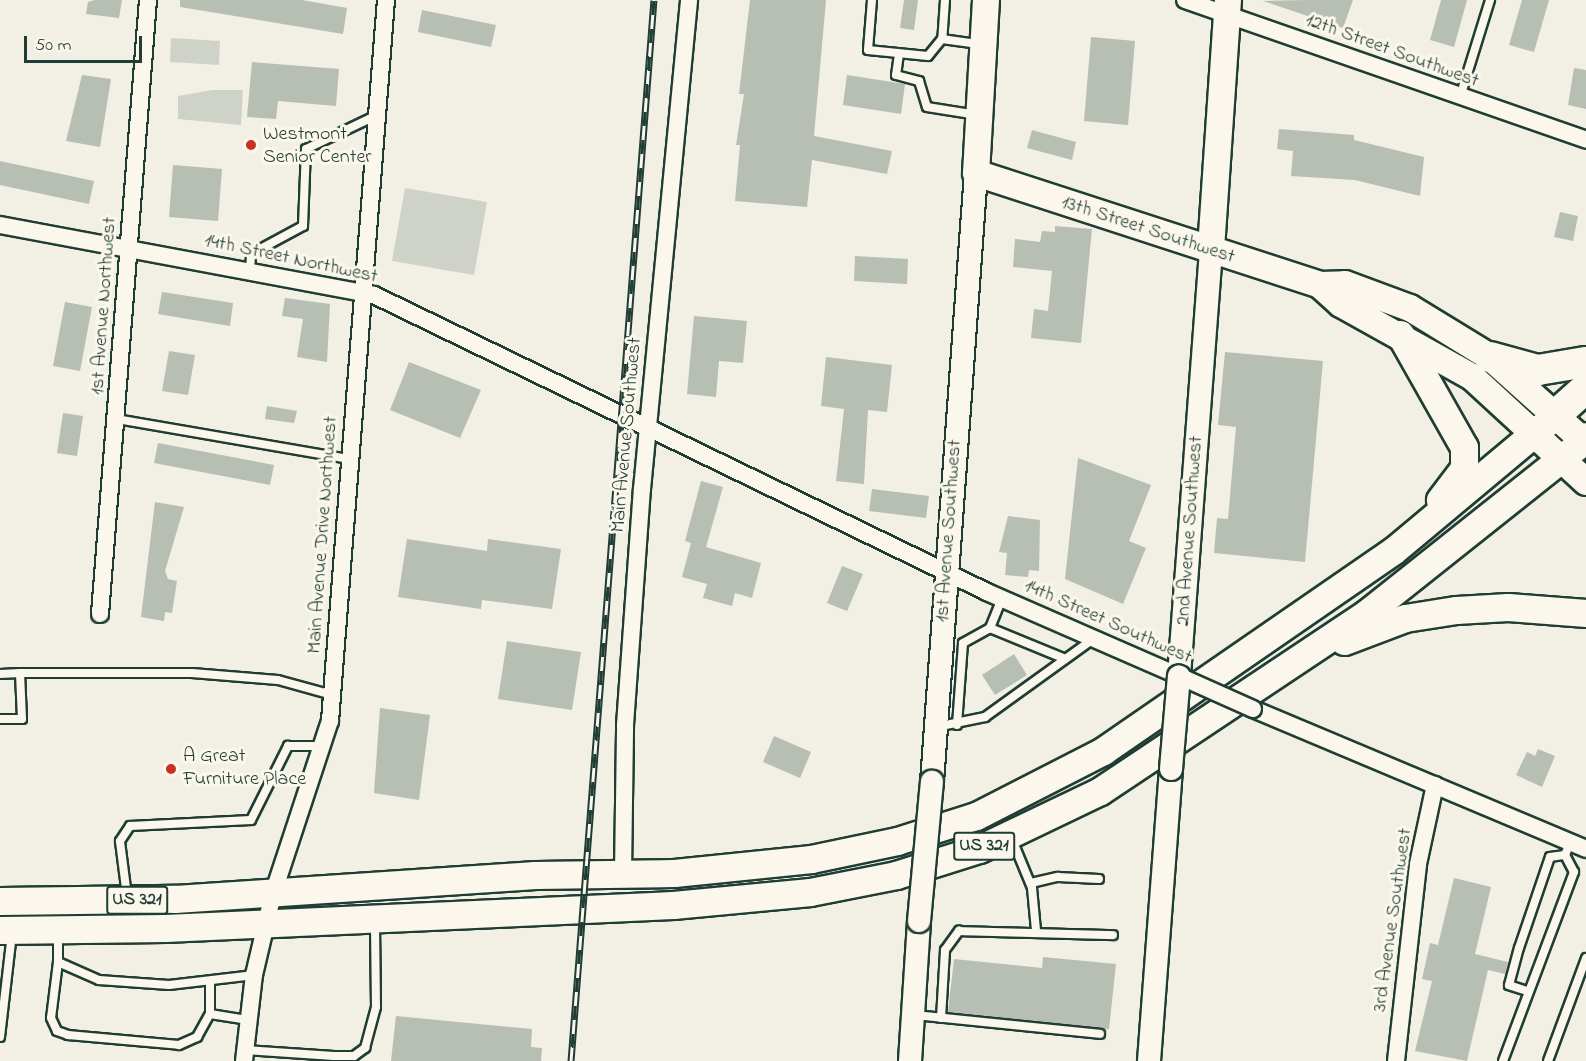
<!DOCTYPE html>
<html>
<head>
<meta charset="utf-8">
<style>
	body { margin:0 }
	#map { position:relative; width:1586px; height:1061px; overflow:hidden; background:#f2f0e5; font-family:"Indie Flower",sans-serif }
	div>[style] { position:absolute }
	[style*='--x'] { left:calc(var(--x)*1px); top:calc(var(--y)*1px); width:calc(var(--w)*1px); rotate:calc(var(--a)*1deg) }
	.green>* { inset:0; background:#cfd2c8 }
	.building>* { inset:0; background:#b7beb3 }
	.roads { filter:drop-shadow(2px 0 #1f3d34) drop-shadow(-2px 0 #1f3d34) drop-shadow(0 2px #1f3d34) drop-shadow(0 -2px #1f3d34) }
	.service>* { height:8px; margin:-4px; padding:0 4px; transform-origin:4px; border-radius:4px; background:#fbf7ec }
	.minor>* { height:16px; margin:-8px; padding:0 8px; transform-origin:8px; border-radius:8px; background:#fbf7ec }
	.secondary>* { height:22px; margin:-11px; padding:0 11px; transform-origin:11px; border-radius:11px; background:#fbf7ec }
	.primary>* { height:26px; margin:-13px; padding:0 13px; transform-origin:13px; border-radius:13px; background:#fbf7ec }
	.trunk>* { height:27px; margin:-13.5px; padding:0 13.5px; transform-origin:13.5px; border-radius:13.5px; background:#fbf7ec }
	.motorway>* { height:30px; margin:-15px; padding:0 15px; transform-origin:15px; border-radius:15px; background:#fbf7ec }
	.rail>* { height:7px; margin-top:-3.5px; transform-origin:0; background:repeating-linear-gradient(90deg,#fbf7ec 0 14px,#1f3d34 0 28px); box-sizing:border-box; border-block:2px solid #1f3d34 }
	.bridges { filter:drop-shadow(2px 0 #1f3d34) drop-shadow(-2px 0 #1f3d34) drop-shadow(0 2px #1f3d34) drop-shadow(0 -2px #1f3d34) }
	.minor-bridge>* { height:16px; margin:-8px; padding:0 8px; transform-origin:8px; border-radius:8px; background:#fbf7ec }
	.secondary-bridge>* { height:22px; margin:-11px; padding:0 11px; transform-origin:11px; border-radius:11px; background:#fbf7ec }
	.dots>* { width:16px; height:16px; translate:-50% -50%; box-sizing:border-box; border:3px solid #fbf7ec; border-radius:50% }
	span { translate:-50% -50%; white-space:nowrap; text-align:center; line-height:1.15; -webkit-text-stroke:6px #fbf7ec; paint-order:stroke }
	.shield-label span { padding:2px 4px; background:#fbf7ec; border:2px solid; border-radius:4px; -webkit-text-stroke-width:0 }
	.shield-label { font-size:18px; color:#1f3d34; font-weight:700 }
	.street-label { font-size:20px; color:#1f3d34 }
	.poi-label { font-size:20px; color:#1f3d34 }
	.left { translate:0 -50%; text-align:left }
	.scale { position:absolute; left:24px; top:36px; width:118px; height:27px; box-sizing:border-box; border:3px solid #1f3d34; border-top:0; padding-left:8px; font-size:18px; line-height:21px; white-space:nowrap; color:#1f3d34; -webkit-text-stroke:4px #fbf7ec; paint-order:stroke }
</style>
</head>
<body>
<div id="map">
	<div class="green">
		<i style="clip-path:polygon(171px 38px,220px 41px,219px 65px,170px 62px)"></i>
		<i style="clip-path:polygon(212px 90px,243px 90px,241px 125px,178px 119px,178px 96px)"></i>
		<i style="clip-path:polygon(405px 188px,487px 202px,474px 275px,392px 261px)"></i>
	</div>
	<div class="building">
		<i style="clip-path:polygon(95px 0,122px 0,119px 18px,86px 14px,88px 2px)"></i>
		<i style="clip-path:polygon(180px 0,302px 0,347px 8px,343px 34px,180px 7px)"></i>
		<i style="clip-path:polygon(750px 0,826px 0,814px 136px,892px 151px,887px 174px,812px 160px,807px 207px,735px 201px,740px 145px,736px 145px,744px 94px,739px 94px)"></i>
		<i style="clip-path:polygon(904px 0,918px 0,914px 30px,900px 28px)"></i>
		<i style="clip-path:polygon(1305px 0,1353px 0,1343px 28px,1263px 1px)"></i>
		<i style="clip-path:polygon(1441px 0,1467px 0,1454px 47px,1430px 40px)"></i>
		<i style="clip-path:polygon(1522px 0,1549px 0,1534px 52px,1509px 45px)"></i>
		<i style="clip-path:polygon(422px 10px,496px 25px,491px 47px,418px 32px)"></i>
		<i style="clip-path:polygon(1091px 37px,1135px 41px,1128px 125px,1084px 121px)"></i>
		<i style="clip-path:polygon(252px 62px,339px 69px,336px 106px,278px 101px,276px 119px,247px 117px)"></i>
		<i style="clip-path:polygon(1574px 68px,1586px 70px,1586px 109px,1568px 105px)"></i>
		<i style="clip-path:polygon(82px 75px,111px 79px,100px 147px,66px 141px)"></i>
		<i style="clip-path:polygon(847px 75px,905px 84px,901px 114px,843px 105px)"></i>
		<i style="clip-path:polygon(1279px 129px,1354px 135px,1354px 140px,1424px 157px,1420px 196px,1355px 180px,1291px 176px,1293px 151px,1277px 149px)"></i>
		<i style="clip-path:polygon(1032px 130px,1076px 142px,1072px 160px,1027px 148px)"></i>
		<i style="clip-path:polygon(0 161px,94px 181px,89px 204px,0 185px)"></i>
		<i style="clip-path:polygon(173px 165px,222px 169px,218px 221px,169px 217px)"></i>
		<i style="clip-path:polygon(1560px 212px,1578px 216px,1573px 241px,1554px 237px)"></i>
		<i style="clip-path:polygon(1055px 226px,1092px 229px,1081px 343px,1031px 338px,1034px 309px,1048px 311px,1052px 271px,1013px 267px,1015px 239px,1040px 242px,1042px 231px,1055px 232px)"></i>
		<i style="clip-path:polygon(855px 256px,908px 259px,907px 284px,854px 281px)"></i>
		<i style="clip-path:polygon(162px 292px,233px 303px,230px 326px,158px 314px)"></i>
		<i style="clip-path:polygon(285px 298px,330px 304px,327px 362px,297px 357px,303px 319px,282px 316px)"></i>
		<i style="clip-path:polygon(65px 302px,92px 307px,80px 371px,53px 366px)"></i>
		<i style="clip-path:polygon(694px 316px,747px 321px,743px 363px,719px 361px,716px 397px,687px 394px)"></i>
		<i style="clip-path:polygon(169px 351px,195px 355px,188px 395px,162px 391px)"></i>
		<i style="clip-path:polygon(1225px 352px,1323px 361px,1305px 562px,1214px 553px,1217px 518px,1228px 519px,1236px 427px,1218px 425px)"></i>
		<i style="clip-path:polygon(826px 357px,892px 365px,887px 412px,868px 410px,864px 484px,836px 481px,844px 409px,821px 406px)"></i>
		<i style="clip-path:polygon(409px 362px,481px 390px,460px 438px,390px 410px)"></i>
		<i style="clip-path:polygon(267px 406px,297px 411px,294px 423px,265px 419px)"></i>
		<i style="clip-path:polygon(63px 413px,83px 416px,77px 456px,57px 453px)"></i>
		<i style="clip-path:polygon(158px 443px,274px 465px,270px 485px,154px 463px)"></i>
		<i style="clip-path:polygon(1078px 458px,1151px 485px,1129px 541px,1146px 548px,1123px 604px,1065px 579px)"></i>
		<i style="clip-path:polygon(701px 481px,723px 487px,706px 547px,761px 563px,752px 598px,735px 593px,732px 606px,703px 598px,707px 584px,682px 577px,691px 543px,685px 541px)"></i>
		<i style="clip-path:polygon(872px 489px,929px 496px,926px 518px,869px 511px)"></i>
		<i style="clip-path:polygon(155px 502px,184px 507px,165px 571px,168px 579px,177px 581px,172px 613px,165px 612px,164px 621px,141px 617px)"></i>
		<i style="clip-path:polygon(1008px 516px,1040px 520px,1039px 571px,1029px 570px,1028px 577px,1005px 575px,1007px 553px,999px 552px)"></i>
		<i style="clip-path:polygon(407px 539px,487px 551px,488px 539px,561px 549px,552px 609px,482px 600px,481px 609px,398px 597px)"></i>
		<i style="clip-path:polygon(842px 566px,863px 574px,847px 611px,827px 603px)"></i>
		<i style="clip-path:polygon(507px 641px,581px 652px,572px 710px,498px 699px)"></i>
		<i style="clip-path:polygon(1014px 654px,1027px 675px,995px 695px,982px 675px)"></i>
		<i style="clip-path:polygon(380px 708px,430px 715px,419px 800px,374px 793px)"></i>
		<i style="clip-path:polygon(774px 736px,811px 752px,800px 778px,763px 762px)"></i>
		<i style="clip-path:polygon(1538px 749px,1555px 756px,1542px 787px,1516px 775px,1527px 752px,1535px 756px)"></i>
		<i style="clip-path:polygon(1454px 878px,1491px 887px,1475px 954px,1508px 962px,1505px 974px,1488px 970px,1467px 1061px,1415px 1051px,1432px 981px,1422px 979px,1430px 943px,1438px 945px)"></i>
		<i style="clip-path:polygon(1043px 957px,1116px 964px,1109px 1029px,948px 1012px,954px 959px,1042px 968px)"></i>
		<i style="clip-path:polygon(396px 1016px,532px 1029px,531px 1047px,542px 1048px,541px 1061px,391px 1061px)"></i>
	</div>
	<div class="roads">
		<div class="service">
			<i style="--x:872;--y:0;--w:50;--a:94.6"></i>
			<i style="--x:868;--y:50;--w:60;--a:5.7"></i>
			<i style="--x:928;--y:56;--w:22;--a:-51"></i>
			<i style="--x:945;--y:0;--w:39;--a:94"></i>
			<i style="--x:942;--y:39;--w:37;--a:8"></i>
			<i style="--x:899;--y:54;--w:21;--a:98"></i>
			<i style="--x:896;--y:75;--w:24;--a:15"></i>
			<i style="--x:919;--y:81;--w:27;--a:73"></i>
			<i style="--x:927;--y:107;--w:51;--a:9.1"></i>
			<i style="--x:1460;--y:97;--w:102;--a:-72.8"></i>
			<i style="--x:250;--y:270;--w:16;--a:-86"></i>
			<i style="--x:251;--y:254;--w:59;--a:-28.3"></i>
			<i style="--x:303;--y:226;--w:77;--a:-87.8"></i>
			<i style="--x:306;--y:149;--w:74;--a:-25.5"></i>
			<i style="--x:117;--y:419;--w:235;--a:9.8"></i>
			<i style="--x:990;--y:628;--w:31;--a:-68"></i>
			<i style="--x:20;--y:673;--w:172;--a:0"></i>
			<i style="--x:192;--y:673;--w:86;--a:4.7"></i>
			<i style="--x:278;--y:680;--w:56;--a:15.5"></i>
			<i style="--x:0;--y:674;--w:20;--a:-3"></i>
			<i style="--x:20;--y:673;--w:46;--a:87.5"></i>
			<i style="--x:22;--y:719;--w:22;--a:180"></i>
			<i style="--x:957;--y:725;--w:82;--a:-85.8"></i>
			<i style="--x:963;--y:643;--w:31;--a:-29"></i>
			<i style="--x:990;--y:628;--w:79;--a:22.3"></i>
			<i style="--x:936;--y:727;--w:50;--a:-11.5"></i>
			<i style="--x:985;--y:717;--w:133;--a:-35.8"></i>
			<i style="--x:1011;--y:837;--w:55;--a:67.6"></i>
			<i style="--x:1032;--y:888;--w:42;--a:84.6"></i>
			<i style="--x:1031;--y:883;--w:28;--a:-13"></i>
			<i style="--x:1058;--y:877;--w:41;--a:2.8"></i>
			<i style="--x:127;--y:896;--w:55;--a:-97.3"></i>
			<i style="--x:120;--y:841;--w:18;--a:-56"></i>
			<i style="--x:130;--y:826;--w:121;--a:-2.8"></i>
			<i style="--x:251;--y:820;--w:83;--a:-63.4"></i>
			<i style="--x:288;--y:746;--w:34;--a:0"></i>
			<i style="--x:58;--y:933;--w:29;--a:90"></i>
			<i style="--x:58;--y:962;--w:45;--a:23.7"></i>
			<i style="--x:99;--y:980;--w:70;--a:4.1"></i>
			<i style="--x:169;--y:985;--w:86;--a:-6.7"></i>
			<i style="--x:58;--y:962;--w:56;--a:97.1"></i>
			<i style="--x:51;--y:1018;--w:14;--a:65"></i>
			<i style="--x:57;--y:1031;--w:12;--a:20"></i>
			<i style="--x:68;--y:1035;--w:111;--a:5.1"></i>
			<i style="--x:179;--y:1045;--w:20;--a:-24"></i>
			<i style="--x:197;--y:1037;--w:26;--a:-61"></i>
			<i style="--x:210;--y:982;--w:32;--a:90"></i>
			<i style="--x:210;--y:1014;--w:39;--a:9"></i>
			<i style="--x:1527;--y:991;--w:19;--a:-162"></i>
			<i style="--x:1509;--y:985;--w:38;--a:-75"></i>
			<i style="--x:1519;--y:948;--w:96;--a:-71.2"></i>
			<i style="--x:1550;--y:857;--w:15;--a:-8"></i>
			<i style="--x:914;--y:1015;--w:187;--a:5.8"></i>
			<i style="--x:941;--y:1018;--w:68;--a:-86.6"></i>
			<i style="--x:945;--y:950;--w:24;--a:-54"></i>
			<i style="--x:959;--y:931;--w:154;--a:1.5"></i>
			<i style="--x:0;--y:1037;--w:105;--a:-83.4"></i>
			<i style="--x:245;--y:1050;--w:89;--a:3.9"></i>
			<i style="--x:334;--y:1056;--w:20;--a:0"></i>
			<i style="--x:354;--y:1056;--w:14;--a:-36"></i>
			<i style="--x:365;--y:1048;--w:42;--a:-75"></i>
			<i style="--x:376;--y:1007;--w:86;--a:-90.7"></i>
			<i style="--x:1503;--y:1061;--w:202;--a:-69.4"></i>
			<i style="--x:1574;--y:872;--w:19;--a:-118"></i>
			<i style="--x:1565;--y:855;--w:13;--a:-67"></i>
			<i style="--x:1548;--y:1061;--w:110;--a:-69.7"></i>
		</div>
		<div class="minor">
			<i style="--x:1185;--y:0;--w:425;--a:19.2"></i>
			<i style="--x:0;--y:225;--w:380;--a:10.6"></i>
			<i style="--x:374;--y:295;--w:681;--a:25.85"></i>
			<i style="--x:987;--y:592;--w:210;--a:23.6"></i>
			<i style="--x:100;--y:614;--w:616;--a:-85.53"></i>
			<i style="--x:1253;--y:709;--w:361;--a:22.8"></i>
			<i style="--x:623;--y:874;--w:149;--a:-89.2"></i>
			<i style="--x:625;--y:725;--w:237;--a:-85.9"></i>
			<i style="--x:642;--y:489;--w:491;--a:-84.5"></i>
			<i style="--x:244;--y:1061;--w:87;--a:-83.4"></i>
			<i style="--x:254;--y:975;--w:83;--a:-76.8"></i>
			<i style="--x:273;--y:894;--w:182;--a:-71.8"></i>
			<i style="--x:330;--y:721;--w:723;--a:-85.56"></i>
			<i style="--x:1396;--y:1061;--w:198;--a:-83.6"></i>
			<i style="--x:1418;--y:864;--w:81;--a:-77.9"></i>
		</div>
		<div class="secondary">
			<i style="--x:1179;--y:676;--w:428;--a:-85.7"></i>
			<i style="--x:932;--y:782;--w:611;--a:-85.87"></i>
			<i style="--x:910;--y:1061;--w:140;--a:-86.3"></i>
			<i style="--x:1149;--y:1061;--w:293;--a:-85.7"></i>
		</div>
		<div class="primary">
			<i style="--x:986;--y:0;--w:173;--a:93.3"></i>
			<i style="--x:976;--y:173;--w:362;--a:18"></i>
			<i style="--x:1320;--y:285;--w:25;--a:-2"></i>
			<i style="--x:1345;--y:284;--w:69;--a:20.3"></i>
			<i style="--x:1410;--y:308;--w:94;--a:31.5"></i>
			<i style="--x:1490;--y:357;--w:129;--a:41.9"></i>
			<i style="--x:1211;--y:249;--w:250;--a:-86.1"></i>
			<i style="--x:1320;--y:285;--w:28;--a:42"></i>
			<i style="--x:1341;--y:304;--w:150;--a:29.1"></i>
			<i style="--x:1472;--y:377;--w:155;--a:42.6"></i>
		</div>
		<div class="trunk">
			<i style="--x:1400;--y:334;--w:130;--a:60.5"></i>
			<i style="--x:1464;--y:447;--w:21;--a:90"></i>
			<i style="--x:1464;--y:468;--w:40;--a:127"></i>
			<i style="--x:1344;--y:641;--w:65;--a:-20.7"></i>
			<i style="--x:1405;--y:618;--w:52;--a:-8.9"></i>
			<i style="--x:1456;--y:610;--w:52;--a:-3.3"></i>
			<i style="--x:1508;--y:607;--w:78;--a:4.4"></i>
			<i style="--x:0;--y:901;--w:175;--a:-0.7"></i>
			<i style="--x:175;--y:899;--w:361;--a:-3.8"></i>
			<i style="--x:535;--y:875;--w:139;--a:-0.8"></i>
			<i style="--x:674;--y:873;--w:138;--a:-5.8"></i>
			<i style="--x:811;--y:859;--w:88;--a:-11.8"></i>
			<i style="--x:897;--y:841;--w:83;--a:-17.6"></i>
			<i style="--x:976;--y:816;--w:143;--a:-27.1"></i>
			<i style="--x:1103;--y:751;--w:352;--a:-34.6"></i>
			<i style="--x:1393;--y:551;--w:215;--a:-39.9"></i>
			<i style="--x:0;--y:930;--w:165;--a:-0.7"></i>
			<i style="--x:165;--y:928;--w:509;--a:-2.59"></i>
			<i style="--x:673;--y:905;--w:138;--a:-5.4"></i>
			<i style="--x:810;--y:892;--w:88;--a:-11.2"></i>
			<i style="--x:896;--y:875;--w:87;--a:-17.4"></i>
			<i style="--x:979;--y:849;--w:134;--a:-25.6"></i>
			<i style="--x:1100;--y:791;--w:321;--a:-33.7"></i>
			<i style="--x:1367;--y:613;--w:276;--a:-38.5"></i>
		</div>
		<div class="motorway">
			<i style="--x:1490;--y:357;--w:50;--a:15.2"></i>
			<i style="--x:1538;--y:370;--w:49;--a:-9.5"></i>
			<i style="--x:1558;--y:413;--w:38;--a:-42"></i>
			<i style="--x:1583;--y:441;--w:4;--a:-45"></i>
		</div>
	</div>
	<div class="rail">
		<i style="--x:571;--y:1061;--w:1064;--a:-85.53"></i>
	</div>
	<div class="bridges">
		<div class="minor-bridge">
			<i style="--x:1179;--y:676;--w:81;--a:24"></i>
		</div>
		<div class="secondary-bridge">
			<i style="--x:1171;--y:769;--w:93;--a:-85.1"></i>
			<i style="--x:919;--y:921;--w:140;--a:-84.7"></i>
		</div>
	</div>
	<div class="dots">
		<i style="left:251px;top:145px;background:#c8321e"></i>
		<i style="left:171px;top:769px;background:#c8321e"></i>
	</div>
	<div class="shield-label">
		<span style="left:984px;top:846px">US 321</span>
		<span style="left:137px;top:900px">US 321</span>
	</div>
	<div class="street-label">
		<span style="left:1392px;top:51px;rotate:20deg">12th Street Southwest</span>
		<span style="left:1148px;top:230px;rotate:18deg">13th Street Southwest</span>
		<span style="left:291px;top:259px;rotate:12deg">14th Street Northwest</span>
		<span style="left:104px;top:306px;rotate:-86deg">1st Avenue Northwest</span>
		<span style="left:627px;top:435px;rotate:-85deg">Main Avenue Southwest</span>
		<span style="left:949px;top:531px;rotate:-86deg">1st Avenue Southwest</span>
		<span style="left:1190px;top:531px;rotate:-86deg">2nd Avenue Southwest</span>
		<span style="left:323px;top:535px;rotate:-86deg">Main Avenue Drive Northwest</span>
		<span style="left:1108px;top:622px;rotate:24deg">14th Street Southwest</span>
		<span style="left:1393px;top:920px;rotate:-82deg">3rd Avenue Southwest</span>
	</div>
	<div class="poi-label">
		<span class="left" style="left:263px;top:146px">Westmont<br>Senior Center</span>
		<span class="left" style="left:183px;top:768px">A Great<br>Furniture Place</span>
	</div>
	<div class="scale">50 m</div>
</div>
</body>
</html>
